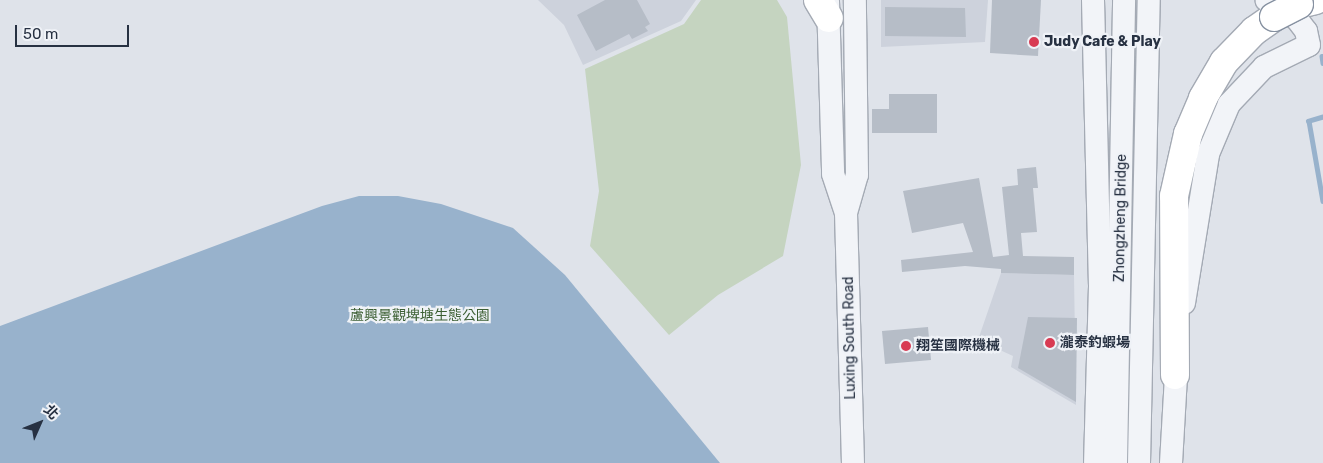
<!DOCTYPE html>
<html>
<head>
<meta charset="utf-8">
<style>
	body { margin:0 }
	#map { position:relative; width:1323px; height:463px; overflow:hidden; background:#dfe3ea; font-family:Rubik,"Noto Sans TC",sans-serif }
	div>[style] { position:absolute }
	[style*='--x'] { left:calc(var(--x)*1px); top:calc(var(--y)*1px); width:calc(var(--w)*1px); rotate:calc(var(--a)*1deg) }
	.built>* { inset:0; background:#cdd2dc }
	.green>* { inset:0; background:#c5d4c0 }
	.water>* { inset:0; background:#98b2cc }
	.stream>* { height:4.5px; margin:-2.25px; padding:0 2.25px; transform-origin:2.25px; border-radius:2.25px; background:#98b2cc }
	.building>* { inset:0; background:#b6bdc7 }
	.roads { filter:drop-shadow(1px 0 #a4aab4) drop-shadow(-1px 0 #a4aab4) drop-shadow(0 1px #a4aab4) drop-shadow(0 -1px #a4aab4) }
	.tertiary>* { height:22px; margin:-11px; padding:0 11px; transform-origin:11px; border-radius:11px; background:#f2f4f8 }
	.motorway>* { height:28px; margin:-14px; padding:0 14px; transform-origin:14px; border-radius:14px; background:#fff }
	.bridges { filter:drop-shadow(1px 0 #8691a1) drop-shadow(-1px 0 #8691a1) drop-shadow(0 1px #8691a1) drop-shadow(0 -1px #8691a1) }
	.motorway-bridge>* { height:28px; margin:-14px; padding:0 14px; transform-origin:14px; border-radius:14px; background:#fff }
	.dots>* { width:14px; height:14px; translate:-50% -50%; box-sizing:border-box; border:2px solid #eff2f7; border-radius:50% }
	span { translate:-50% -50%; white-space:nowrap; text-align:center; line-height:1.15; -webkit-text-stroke:4.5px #eff2f7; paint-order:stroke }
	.poi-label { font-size:14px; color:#273142; font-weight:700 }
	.left { translate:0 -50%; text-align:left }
	.street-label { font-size:14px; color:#273142 }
	.park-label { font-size:14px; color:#3c5f33 }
	.north { position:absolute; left:15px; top:398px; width:50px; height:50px; -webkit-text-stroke:4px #eff2f7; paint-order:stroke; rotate:46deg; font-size:14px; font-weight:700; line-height:20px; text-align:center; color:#273142 }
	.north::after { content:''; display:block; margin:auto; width:18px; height:22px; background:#273142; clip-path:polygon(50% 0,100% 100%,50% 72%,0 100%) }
	.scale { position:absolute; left:15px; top:25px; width:114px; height:22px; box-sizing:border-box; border:2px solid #273142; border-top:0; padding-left:6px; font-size:15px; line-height:18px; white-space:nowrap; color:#273142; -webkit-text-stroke:4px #eff2f7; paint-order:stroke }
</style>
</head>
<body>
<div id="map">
	<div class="built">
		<i style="clip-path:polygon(538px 0,696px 0,681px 21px,583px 65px,564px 25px)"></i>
		<i style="clip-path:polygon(881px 0,988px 0,985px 42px,881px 47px)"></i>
		<i style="clip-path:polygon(1001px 273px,1074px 275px,1076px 405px,1011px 367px,1013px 356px,978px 340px)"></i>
	</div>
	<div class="green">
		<i style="clip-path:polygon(701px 0,777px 0,787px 17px,801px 165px,783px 256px,718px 295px,669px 335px,590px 246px,599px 191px,585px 69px,684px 24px)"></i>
	</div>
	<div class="water">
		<i style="clip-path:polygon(359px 196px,398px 196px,441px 204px,513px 228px,565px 275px,720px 463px,0 463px,0 326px,322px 206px)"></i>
	</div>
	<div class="stream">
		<i style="--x:1322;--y:56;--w:7;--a:82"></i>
		<i style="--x:1323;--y:117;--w:15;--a:164"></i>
		<i style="--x:1309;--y:121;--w:81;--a:80.1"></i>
	</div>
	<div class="building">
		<i style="clip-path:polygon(605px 0,637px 0,650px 24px,645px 27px,648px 31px,632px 39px,629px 34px,596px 51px,577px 15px)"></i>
		<i style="clip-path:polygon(992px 0,1041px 0,1038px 56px,990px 53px)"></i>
		<i style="clip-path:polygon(885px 7px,965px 8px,966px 37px,885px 36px)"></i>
		<i style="clip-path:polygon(889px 94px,937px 94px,937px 133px,872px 133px,872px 109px,889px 109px)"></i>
		<i style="clip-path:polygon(1036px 167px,1038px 188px,1033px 188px,1037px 232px,1021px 233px,1023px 256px,1074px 257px,1074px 275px,1001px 273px,1001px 269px,965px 266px,902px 272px,901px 260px,973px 252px,963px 223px,912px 233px,903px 191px,979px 178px,993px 257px,1009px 255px,1002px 187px,1018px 185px,1017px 169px)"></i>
		<i style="clip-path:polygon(1028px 317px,1077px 318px,1076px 402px,1018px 368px)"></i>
		<i style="clip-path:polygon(928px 327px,931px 360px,885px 364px,882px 331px)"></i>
	</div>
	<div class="roads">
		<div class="tertiary">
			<i style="--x:1093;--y:0;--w:286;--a:88.6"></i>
			<i style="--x:1100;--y:286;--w:177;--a:91.6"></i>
			<i style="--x:828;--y:1;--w:173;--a:88.3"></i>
			<i style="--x:833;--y:174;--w:41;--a:71.6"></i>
			<i style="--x:846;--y:213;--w:250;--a:88.4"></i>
			<i style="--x:846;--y:213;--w:40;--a:-74"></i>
			<i style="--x:857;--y:175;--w:175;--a:-90.7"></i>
			<i style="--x:1184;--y:303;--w:151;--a:-80.8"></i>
			<i style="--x:1208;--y:154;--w:54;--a:-67.2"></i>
			<i style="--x:1229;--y:104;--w:51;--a:-46.6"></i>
			<i style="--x:1264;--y:67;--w:50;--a:-26.1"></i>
			<i style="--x:1309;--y:45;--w:14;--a:-102"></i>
			<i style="--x:1306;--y:31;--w:15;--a:-127"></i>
			<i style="--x:1297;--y:19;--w:36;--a:-148"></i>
			<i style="--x:1116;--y:463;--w:463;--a:-89"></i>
			<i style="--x:1139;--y:463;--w:463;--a:-88.8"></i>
			<i style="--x:1171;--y:463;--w:104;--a:-86.7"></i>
		</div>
		<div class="motorway">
			<i style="--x:818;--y:0;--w:21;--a:59"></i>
			<i style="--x:1299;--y:4;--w:17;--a:-13"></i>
			<i style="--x:1175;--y:375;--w:179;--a:-90.3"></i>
			<i style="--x:1174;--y:196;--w:64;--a:-77.3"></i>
			<i style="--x:1188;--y:134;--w:39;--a:-67"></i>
			<i style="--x:1203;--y:98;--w:42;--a:-59.7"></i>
			<i style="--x:1224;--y:62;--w:43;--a:-45.9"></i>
			<i style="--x:1254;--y:31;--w:24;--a:-35"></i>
		</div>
	</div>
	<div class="bridges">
		<div class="motorway-bridge">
			<i style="--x:1274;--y:17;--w:28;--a:-27"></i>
		</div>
	</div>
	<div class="dots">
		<i style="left:1034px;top:42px;background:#d83b53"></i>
		<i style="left:1050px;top:343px;background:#d83b53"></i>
		<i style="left:906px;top:346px;background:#d83b53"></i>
	</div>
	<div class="poi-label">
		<span class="left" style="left:1044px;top:42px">Judy Cafe &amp; Play</span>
		<span class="left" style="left:1060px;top:343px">瀧泰釣蝦場</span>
		<span class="left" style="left:916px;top:346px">翔笙國際機械</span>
	</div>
	<div class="street-label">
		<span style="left:1121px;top:218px;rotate:-89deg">Zhongzheng Bridge</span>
		<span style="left:850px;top:338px;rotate:-91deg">Luxing South Road</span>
	</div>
	<div class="park-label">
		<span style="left:420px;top:316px">蘆興景觀埤塘生態公園</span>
	</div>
	<div class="north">北</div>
	<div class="scale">50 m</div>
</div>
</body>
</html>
